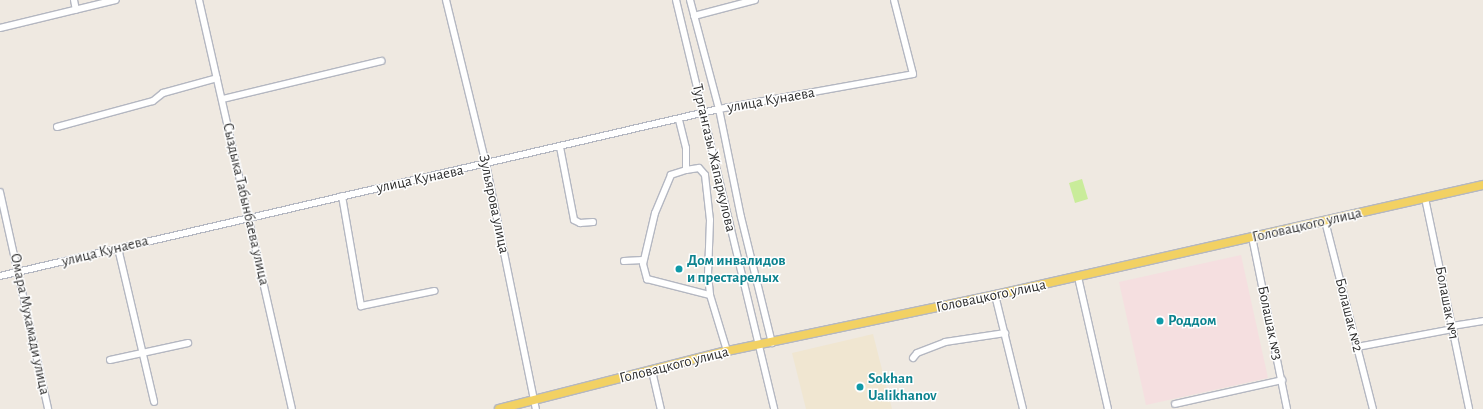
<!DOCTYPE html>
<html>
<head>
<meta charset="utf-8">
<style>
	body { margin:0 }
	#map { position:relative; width:1483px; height:409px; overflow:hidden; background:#efe9e1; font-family:"Alegreya Sans",sans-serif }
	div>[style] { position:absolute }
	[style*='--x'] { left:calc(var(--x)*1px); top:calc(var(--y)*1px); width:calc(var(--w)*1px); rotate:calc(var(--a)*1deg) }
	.education>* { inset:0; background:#f0e6d1 }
	.medical>* { inset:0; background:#f5dfe0 }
	.pitch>* { inset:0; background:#c9ec9a }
	.roads { filter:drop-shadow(1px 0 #b4b7c1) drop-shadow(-1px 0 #b4b7c1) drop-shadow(0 1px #b4b7c1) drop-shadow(0 -1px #b4b7c1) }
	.minor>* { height:6px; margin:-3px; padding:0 3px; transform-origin:3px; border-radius:3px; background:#fff }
	.major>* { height:8px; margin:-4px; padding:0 4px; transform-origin:4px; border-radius:4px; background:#f2d163 }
	.dots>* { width:11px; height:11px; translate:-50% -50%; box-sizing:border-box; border:2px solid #fff; border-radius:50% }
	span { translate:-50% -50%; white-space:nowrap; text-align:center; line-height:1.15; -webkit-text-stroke:3px #fff; paint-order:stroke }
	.street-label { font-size:15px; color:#2e2e2e }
	.culture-label { font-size:15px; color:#0d838f; font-weight:700 }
	.left { translate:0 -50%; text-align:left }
</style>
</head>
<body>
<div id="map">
	<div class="education">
		<i style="clip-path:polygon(873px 334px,892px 409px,806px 409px,792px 353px)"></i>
	</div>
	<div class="medical">
		<i style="clip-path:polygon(1241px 255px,1268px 378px,1146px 405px,1119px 282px)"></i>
	</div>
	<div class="pitch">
		<i style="clip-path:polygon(1082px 179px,1088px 199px,1075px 203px,1069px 183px)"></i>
	</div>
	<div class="roads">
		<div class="minor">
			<i style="--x:74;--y:0;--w:10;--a:79"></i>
			<i style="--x:199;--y:0;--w:419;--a:77.2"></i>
			<i style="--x:446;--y:0;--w:169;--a:76.3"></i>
			<i style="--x:486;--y:164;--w:250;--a:78.5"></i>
			<i style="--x:676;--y:0;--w:421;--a:76.5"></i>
			<i style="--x:690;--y:0;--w:113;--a:75.1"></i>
			<i style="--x:719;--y:109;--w:110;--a:78.5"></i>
			<i style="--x:741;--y:217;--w:130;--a:76.2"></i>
			<i style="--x:694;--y:16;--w:63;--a:-14.7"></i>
			<i style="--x:0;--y:28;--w:119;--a:-13.6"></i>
			<i style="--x:223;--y:99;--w:163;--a:-13.5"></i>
			<i style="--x:679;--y:120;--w:29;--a:76"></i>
			<i style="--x:686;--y:148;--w:22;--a:90"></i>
			<i style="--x:686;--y:170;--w:13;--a:-9"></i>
			<i style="--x:699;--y:168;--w:9;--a:49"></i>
			<i style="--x:705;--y:175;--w:45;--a:83.7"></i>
			<i style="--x:710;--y:220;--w:55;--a:92.1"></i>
			<i style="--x:708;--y:275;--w:20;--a:84"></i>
			<i style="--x:710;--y:295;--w:59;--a:73.1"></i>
			<i style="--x:57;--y:127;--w:99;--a:-15.2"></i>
			<i style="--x:153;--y:101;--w:13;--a:-39"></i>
			<i style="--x:163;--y:93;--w:56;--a:-15.5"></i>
			<i style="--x:560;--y:147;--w:74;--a:79.1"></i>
			<i style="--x:574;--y:220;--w:7;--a:27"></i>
			<i style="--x:580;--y:223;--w:13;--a:-4"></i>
			<i style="--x:686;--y:170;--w:16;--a:162"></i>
			<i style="--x:671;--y:175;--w:41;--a:112.8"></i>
			<i style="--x:655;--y:213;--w:52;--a:103.2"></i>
			<i style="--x:643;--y:264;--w:16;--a:75"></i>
			<i style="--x:647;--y:279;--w:65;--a:14.3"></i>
			<i style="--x:0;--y:192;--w:222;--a:77.5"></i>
			<i style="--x:342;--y:196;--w:112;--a:80.2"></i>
			<i style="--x:361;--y:306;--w:75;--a:-11.6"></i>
			<i style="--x:1425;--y:198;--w:216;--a:78.2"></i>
			<i style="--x:1325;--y:221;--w:194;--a:75.7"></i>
			<i style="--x:1252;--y:237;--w:176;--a:78.5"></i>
			<i style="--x:118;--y:248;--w:158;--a:76.8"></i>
			<i style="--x:624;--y:261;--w:19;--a:-3"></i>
			<i style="--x:0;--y:276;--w:738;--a:-13.08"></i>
			<i style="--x:719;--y:109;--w:197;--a:-10.2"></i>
			<i style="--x:913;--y:74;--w:76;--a:-104.4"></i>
			<i style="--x:1078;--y:277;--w:135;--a:77.2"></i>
			<i style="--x:995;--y:295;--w:117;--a:76.2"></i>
			<i style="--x:1452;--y:326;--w:31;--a:-9"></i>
			<i style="--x:1357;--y:347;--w:98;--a:-10.6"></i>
			<i style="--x:913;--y:358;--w:6;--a:-51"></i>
			<i style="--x:917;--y:353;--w:30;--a:-21"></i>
			<i style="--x:945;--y:342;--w:61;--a:-8.5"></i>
			<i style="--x:110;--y:360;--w:80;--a:-12.3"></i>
			<i style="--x:652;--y:371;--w:39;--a:77"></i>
			<i style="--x:1175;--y:404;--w:110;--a:-12.6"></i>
		</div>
		<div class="major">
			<i style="--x:499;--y:409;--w:235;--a:-14.3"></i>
			<i style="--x:727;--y:351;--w:274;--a:-11.8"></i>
			<i style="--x:995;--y:295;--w:500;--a:-12.7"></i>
		</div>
	</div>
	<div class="dots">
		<i style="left:679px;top:269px;background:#0f9aa8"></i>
		<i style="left:1160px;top:321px;background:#0f9aa8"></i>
		<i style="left:860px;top:387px;background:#0f9aa8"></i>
	</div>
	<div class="street-label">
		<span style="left:771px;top:100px;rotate:-10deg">улица Кунаева</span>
		<span style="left:714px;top:158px;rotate:77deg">Тургангазы Жапаркулова</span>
		<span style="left:420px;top:179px;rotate:-12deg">улица Кунаева</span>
		<span style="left:246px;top:204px;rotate:77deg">Сыздыка Табынбаева улица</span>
		<span style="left:494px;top:204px;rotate:78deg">Зульярова улица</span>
		<span style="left:1307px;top:225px;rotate:-13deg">Головацкого улица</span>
		<span style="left:105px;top:251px;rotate:-14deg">улица Кунаева</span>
		<span style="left:991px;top:296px;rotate:-12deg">Головацкого улица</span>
		<span style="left:1447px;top:303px;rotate:79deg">Болашак №1</span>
		<span style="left:1349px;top:315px;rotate:76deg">Болашак №2</span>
		<span style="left:1270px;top:323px;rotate:78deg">Болашак №3</span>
		<span style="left:30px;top:324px;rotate:78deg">Омара Мухамади улица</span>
		<span style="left:674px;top:365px;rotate:-14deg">Головацкого улица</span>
	</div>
	<div class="culture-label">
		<span class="left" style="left:687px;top:269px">Дом инвалидов<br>и престарелых</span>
		<span class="left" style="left:1168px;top:321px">Роддом</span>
		<span class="left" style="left:868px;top:387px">Sokhan<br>Ualikhanov</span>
	</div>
</div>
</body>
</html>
